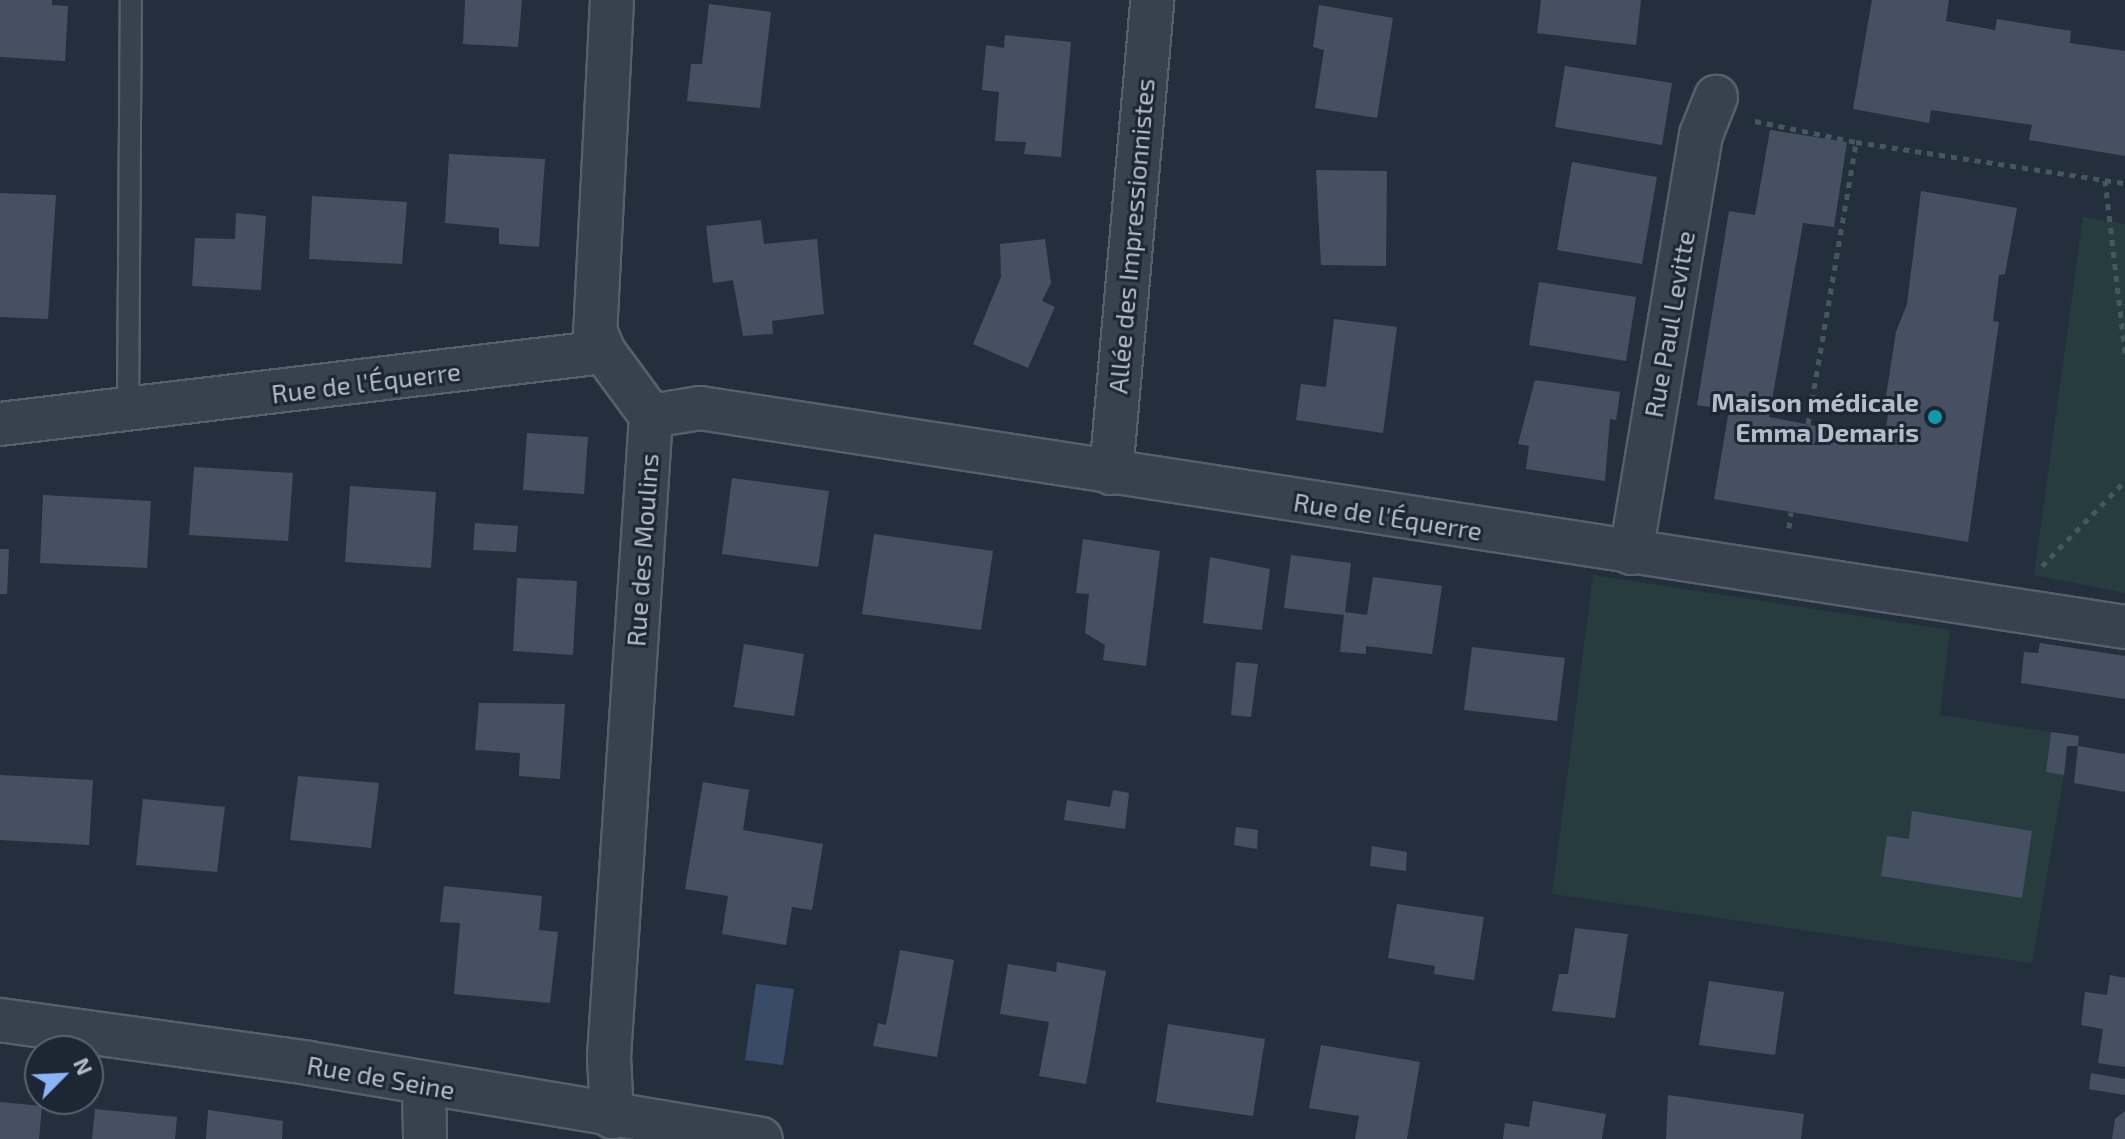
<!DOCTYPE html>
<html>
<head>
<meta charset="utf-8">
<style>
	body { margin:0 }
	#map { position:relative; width:2125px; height:1139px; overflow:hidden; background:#242f3e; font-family:"Exo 2",sans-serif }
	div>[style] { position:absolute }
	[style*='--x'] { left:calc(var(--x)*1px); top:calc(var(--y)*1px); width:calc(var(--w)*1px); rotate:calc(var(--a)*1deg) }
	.green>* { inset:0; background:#263c3f }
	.water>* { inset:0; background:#394c67 }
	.building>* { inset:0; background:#455162 }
	.path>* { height:5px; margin-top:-2.5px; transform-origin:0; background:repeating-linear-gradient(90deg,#44595c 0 6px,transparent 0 12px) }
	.roads { filter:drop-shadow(2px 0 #565f6c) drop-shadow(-2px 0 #565f6c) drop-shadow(0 2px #565f6c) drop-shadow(0 -2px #565f6c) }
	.service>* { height:20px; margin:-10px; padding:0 10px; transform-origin:10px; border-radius:10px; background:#38414e }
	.minor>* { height:42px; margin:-21px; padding:0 21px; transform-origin:21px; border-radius:21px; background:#38414e }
	.dots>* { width:22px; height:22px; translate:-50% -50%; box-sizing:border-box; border:4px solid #1d2633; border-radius:50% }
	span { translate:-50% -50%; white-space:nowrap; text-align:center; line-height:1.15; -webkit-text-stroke:6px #1d2633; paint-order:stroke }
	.street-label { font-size:26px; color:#b4bcc9 }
	.poi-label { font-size:26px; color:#b4bcc9; font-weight:700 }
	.right { translate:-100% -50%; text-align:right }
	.north { position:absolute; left:24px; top:1035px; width:80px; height:80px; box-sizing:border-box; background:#1d2633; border:2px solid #59626f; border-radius:50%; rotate:66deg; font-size:22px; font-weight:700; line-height:32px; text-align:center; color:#b4bcc9 }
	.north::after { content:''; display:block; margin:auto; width:28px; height:36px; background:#8ab4f8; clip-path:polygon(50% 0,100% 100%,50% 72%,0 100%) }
</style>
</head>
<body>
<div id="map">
	<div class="green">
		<i style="clip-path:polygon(2083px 217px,2125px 224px,2125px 593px,2034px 575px)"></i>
		<i style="clip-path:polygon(1593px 575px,1950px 630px,1940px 715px,2051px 732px,2046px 772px,2064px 775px,2032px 963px,1552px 894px)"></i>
	</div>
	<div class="water">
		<i style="clip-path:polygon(756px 984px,794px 989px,783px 1065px,745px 1060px)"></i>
	</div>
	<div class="building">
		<i style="clip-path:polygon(0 0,52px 0,52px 5px,68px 6px,65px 61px,0 57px)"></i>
		<i style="clip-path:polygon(465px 0,522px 0,518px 47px,463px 44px)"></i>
		<i style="clip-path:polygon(1541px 0,1641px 0,1636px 45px,1537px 33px)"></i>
		<i style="clip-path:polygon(1872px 0,1949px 0,1946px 21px,1995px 30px,1997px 19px,2071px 31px,2070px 43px,2125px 51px,2125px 156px,2029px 140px,2032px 125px,1931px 110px,1929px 123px,1853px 109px)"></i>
		<i style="clip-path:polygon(709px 4px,771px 12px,760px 108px,687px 101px,691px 64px,702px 64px)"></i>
		<i style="clip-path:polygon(1319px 5px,1393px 18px,1377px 118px,1315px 108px,1324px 50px,1313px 47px)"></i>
		<i style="clip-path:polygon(1005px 35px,1071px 42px,1061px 157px,1024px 154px,1026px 142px,995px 141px,999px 92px,982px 90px,986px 45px,1004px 48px)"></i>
		<i style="clip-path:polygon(1565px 66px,1672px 83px,1662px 145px,1555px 127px)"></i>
		<i style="clip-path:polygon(1770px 130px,1847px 142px,1834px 227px,1803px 223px,1769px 417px,1884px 439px,1891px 397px,1886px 396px,1896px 332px,1907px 304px,1921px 191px,2017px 208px,2005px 274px,1999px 275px,1993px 321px,1999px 322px,1968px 542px,1714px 499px,1729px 410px,1697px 405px,1729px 211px,1755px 215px)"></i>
		<i style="clip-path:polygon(449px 154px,545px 159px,539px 247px,499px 244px,499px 228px,445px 223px)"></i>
		<i style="clip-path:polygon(1572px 162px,1657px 177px,1642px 264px,1557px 250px)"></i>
		<i style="clip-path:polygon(1316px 170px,1387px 171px,1386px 266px,1321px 265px)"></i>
		<i style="clip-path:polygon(0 193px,56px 195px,48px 319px,0 317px)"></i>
		<i style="clip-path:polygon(312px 196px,407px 202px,402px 264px,309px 259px)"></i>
		<i style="clip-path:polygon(236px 213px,266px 216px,261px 290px,192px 286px,195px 238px,235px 239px)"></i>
		<i style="clip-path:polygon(761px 220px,764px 244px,817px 239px,824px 314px,772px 321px,773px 334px,743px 336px,733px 280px,713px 283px,706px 226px)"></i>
		<i style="clip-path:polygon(1045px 239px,1051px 283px,1042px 301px,1055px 307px,1028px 368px,973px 344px,1001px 277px,1000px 244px)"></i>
		<i style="clip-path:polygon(1539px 282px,1636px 297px,1626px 361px,1529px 345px)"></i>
		<i style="clip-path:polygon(1334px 319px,1397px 327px,1383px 433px,1296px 420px,1301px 384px,1326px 387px)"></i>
		<i style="clip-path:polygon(1535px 380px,1620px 392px,1616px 420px,1610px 419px,1605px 481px,1526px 469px,1529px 446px,1518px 444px)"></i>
		<i style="clip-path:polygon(527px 433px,588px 437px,584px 494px,523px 490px)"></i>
		<i style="clip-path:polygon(194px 467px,293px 473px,288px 541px,189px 535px)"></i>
		<i style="clip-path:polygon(732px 478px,829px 491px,818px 567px,722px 554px)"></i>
		<i style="clip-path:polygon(350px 486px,436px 492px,431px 568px,345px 562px)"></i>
		<i style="clip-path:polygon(43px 495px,151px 501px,147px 568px,40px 563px)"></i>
		<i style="clip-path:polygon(475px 523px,518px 526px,516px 552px,473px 550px)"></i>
		<i style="clip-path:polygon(874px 534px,993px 551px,981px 630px,862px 614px)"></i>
		<i style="clip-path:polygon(1083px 539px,1160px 551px,1146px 666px,1103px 660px,1105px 645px,1085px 633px,1089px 594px,1076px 593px)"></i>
		<i style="clip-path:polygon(0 549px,9px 549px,7px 594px,0 594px)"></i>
		<i style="clip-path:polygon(1291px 555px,1351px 563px,1345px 612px,1367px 615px,1373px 577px,1442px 586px,1432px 654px,1366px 646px,1366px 654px,1340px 652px,1344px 615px,1284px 608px)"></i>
		<i style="clip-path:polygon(1210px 557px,1270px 569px,1262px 630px,1203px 623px)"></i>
		<i style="clip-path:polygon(517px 578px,577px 581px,573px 655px,513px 651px)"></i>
		<i style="clip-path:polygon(2040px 643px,2125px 656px,2125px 699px,2021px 683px,2024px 652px,2038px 653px)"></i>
		<i style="clip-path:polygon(744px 644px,804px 654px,794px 716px,734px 707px)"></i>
		<i style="clip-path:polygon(1472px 647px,1565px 658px,1557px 721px,1464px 710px)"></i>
		<i style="clip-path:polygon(1236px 662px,1258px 664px,1251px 717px,1231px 715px)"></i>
		<i style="clip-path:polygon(479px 703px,565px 704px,560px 779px,519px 776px,520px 753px,475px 750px)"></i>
		<i style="clip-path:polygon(2051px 732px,2079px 736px,2078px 746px,2067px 746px,2064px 775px,2046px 772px)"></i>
		<i style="clip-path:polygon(2078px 746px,2125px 754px,2125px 792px,2074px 783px)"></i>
		<i style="clip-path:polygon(0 775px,93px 780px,89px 845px,0 840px)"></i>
		<i style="clip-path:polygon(298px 776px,379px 783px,371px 848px,290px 840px)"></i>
		<i style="clip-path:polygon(703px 782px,749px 790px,743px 830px,823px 844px,812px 910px,792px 907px,786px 945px,722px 934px,728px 896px,685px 889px)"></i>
		<i style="clip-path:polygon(1113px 790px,1129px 793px,1125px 829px,1064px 820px,1067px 800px,1110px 807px)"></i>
		<i style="clip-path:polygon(143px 799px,225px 807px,217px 872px,136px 865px)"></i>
		<i style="clip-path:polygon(1912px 811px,2032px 831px,2022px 898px,1881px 876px,1887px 836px,1909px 839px)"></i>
		<i style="clip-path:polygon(1236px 827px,1258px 830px,1257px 849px,1234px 845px)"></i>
		<i style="clip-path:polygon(1372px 846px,1407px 852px,1406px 871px,1370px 866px)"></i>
		<i style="clip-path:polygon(444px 886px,542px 896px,539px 930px,558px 932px,550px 1003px,454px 994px,460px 923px,440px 922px)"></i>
		<i style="clip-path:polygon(1397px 904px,1484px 917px,1474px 980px,1434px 974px,1435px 966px,1388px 958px)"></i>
		<i style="clip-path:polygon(1575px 928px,1628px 934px,1615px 1018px,1552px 1011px,1559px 974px,1568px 974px)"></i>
		<i style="clip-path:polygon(900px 950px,954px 960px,937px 1057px,873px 1046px,878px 1023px,886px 1025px)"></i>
		<i style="clip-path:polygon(1057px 962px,1106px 971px,1086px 1084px,1039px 1076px,1049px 1022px,1000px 1014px,1008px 964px,1056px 972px)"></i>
		<i style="clip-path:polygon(2110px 975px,2125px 978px,2125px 1067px,2098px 1063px,2103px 1029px,2081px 1025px,2085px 992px,2107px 995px)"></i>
		<i style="clip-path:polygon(1709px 981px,1784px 992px,1775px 1055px,1699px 1045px)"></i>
		<i style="clip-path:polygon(1168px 1024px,1265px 1039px,1253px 1116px,1156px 1102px)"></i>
		<i style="clip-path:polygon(1321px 1045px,1420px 1062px,1407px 1139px,1355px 1139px,1359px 1116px,1309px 1108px)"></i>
		<i style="clip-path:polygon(2091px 1073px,2125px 1079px,2125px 1095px,2089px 1089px)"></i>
		<i style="clip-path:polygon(1668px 1095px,1804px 1114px,1801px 1139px,1666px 1139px)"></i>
		<i style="clip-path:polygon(1533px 1101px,1606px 1114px,1602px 1139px,1503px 1139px,1505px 1123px,1529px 1127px)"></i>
		<i style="clip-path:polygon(0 1102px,42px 1106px,39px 1139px,0 1139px)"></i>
		<i style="clip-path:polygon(95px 1109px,177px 1117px,175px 1139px,92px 1139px)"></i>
		<i style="clip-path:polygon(208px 1110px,283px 1121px,282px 1139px,206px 1139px)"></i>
		<i style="clip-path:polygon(2125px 1111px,2125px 1139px,2112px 1139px,2115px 1119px)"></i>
	</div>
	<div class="path">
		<i style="--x:1755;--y:121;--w:103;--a:11.7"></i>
		<i style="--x:2105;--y:180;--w:174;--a:83.4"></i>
		<i style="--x:1808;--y:424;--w:286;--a:-80.3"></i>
		<i style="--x:1856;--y:142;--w:272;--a:8.7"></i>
		<i style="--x:1789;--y:528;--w:16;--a:-83"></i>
		<i style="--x:2042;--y:566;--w:119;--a:-45.7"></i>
	</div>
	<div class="roads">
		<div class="service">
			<i style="--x:128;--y:410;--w:410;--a:-89.6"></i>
		</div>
		<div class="minor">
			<i style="--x:612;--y:0;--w:330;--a:92.9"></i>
			<i style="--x:595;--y:330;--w:24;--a:68"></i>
			<i style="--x:604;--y:352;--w:79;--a:53.7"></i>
			<i style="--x:651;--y:416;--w:642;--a:93.75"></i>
			<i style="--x:609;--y:1057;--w:60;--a:87.1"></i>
			<i style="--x:651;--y:416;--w:50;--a:-9.3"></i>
			<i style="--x:700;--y:408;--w:1442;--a:8.74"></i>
			<i style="--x:0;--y:424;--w:608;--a:-6.8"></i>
			<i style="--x:1111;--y:473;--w:475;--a:-85"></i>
			<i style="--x:1631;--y:553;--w:424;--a:-80.5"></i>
			<i style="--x:1701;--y:135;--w:41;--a:-68.5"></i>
			<i style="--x:0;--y:1020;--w:311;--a:7.9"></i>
			<i style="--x:308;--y:1063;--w:459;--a:9.5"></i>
			<i style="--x:424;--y:1085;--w:54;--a:88.9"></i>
		</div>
	</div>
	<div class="dots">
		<i style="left:1935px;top:417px;background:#0f9aa8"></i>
	</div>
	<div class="street-label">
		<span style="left:1131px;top:236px;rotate:-85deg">Allée des Impressionnistes</span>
		<span style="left:1669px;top:324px;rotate:-80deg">Rue Paul Levitte</span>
		<span style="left:366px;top:382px;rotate:-7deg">Rue de l'Équerre</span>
		<span style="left:1388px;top:516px;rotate:9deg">Rue de l'Équerre</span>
		<span style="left:642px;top:550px;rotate:-86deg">Rue des Moulins</span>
		<span style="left:381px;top:1077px;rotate:10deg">Rue de Seine</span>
	</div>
	<div class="poi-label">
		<span class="right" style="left:1919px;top:417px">Maison médicale<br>Emma Demaris</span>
	</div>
	<div class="north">N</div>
</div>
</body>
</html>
